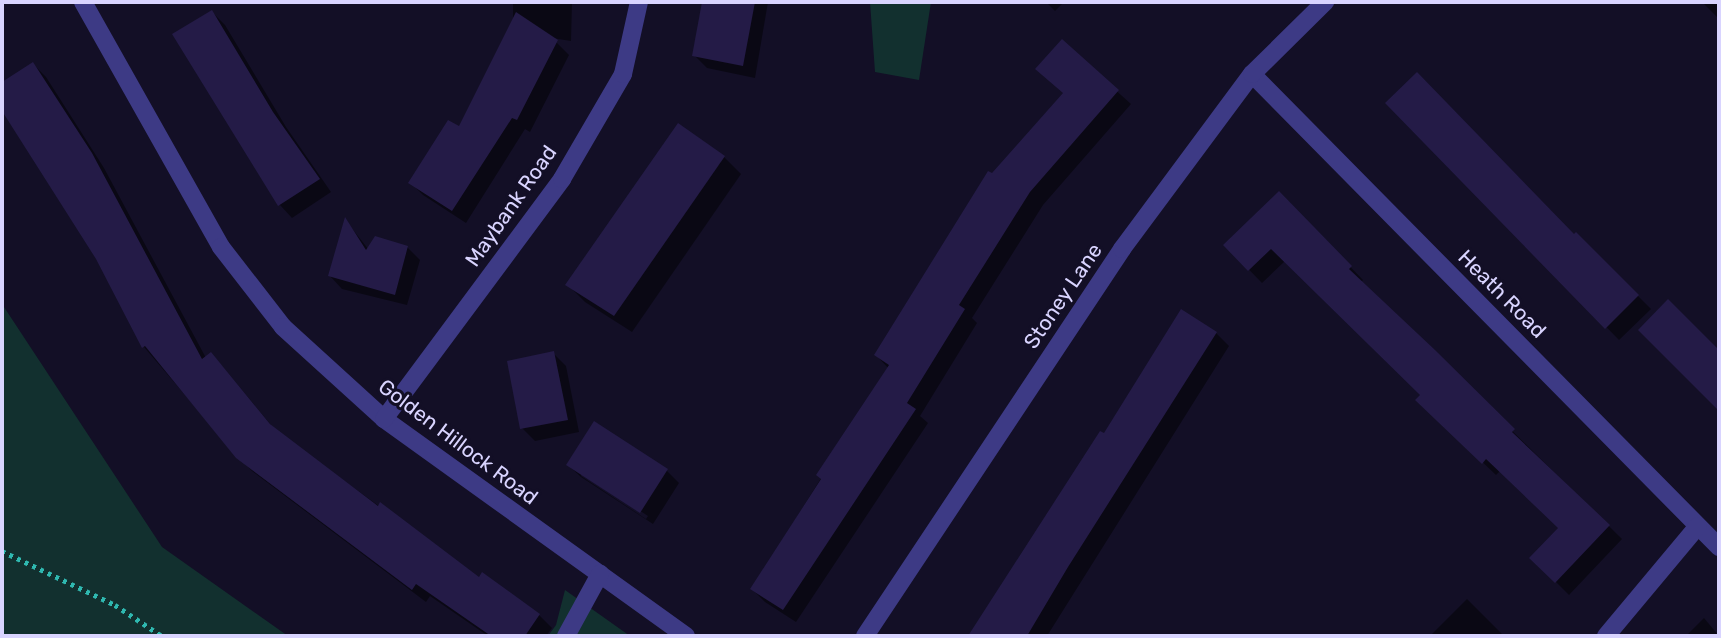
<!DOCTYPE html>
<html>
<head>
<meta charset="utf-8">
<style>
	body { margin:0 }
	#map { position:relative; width:1721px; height:638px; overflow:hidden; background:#130f26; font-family:Rubik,sans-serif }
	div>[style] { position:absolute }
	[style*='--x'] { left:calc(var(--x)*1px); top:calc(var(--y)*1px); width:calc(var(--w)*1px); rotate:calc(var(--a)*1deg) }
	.green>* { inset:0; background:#12302f }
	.shadow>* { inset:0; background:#0007 }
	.building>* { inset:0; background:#241b47 }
	.path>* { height:4.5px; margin-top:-2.25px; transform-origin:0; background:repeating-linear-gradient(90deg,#2fb8b0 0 3.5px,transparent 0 8.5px) }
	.minor>* { height:18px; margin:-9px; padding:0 9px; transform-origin:9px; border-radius:9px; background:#3d3a85 }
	span { translate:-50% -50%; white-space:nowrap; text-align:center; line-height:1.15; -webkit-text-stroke:6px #130f26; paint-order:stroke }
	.street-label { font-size:21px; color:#d9d4ff }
	.frame { position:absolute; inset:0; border:4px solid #d9d4ff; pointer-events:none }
</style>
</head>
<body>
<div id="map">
	<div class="green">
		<i style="clip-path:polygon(870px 2px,931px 2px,919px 80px,875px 72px)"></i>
		<i style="clip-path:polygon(2px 304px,162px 547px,288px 636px,2px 636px)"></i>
		<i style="clip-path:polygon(565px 590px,630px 636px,548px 636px,556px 625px)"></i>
	</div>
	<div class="shadow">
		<i style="clip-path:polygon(513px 2px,572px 2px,571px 41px,552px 38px,569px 55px,530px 132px,525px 129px,466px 223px,423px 195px,411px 183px,459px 129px,513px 20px)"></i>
		<i style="clip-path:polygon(703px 2px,768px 2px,755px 78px,707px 68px,694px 55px)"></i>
		<i style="clip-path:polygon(1046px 2px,1064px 2px,1055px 11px)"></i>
		<i style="clip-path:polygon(1702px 2px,1719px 2px,1719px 19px)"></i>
		<i style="clip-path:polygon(212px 12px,225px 25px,286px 127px,331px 192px,292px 218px,280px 205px)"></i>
		<i style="clip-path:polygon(1062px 42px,1131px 104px,1043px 205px,972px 318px,977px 323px,920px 416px,928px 423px,796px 622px,765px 602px,752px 589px,889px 369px,876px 355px,993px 175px,1065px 94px)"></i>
		<i style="clip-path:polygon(33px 64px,46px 77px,104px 168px,206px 358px,211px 354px,223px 367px,276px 431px,479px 579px,539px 615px,552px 628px,546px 636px,488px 636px,430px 596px,426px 602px,252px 471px,238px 457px,144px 347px,97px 259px,2px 108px,2px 84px)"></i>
		<i style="clip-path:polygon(1388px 103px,1574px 236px,1576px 234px,1651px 309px,1619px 340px)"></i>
		<i style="clip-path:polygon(724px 157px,741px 174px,632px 332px,585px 302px,568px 285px)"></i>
		<i style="clip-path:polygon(1279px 193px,1363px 280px,1361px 282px,1622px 539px,1569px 595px,1532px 558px,1560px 528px,1500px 471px,1496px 475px,1430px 412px,1422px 395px,1285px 261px,1262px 283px,1225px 245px)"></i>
		<i style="clip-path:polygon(346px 221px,369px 250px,407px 247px,420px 260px,407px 305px,342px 289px,330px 276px)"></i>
		<i style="clip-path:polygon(1216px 333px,1229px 346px,1047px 636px,970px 636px,1101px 433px,1104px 435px)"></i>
		<i style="clip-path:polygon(553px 353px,566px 366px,579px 432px,535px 441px,522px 428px)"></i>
		<i style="clip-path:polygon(evenodd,568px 465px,667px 471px,679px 483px,653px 524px,581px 477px,568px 465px,581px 472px,648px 516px,646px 519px,581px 476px,581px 472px)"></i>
		<i style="clip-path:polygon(1467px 599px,1504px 636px,1430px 636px)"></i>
		<i style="clip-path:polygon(1704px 618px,1719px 636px,1686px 636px)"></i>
	</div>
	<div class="building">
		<i style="clip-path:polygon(702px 2px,755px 2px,743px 66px,692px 56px)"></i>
		<i style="clip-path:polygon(212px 10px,273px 112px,320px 179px,278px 206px,172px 34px)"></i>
		<i style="clip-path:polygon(516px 12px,558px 40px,517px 120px,512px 118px,452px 211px,408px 183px,448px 120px,459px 126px)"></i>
		<i style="clip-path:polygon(1062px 39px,1119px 90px,1030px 192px,959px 305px,965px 309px,907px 403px,916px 409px,783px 610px,750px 589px,821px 479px,816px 475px,889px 365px,874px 355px,988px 171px,992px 173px,1063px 93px,1035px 69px)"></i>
		<i style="clip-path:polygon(33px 62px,92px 153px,202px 359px,211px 352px,270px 424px,378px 506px,380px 502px,479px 577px,482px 572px,540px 614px,525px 636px,491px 636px,416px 584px,412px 590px,236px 458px,145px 346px,142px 348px,96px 259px,2px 111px,2px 82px)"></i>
		<i style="clip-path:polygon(1417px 72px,1574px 234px,1576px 232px,1639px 295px,1605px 329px,1385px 103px)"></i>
		<i style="clip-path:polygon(678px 123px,725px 156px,614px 316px,565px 285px)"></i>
		<i style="clip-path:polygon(1279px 191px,1352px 266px,1349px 269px,1435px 350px,1515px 429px,1512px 432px,1610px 525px,1555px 583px,1529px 558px,1558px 528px,1486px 459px,1482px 464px,1415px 400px,1420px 395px,1271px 249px,1248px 271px,1223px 245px)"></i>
		<i style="clip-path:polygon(345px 217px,366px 250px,375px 236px,408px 246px,395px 295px,328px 276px)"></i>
		<i style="clip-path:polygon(1668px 299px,1719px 350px,1719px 411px,1638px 330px)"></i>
		<i style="clip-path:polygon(1181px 309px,1217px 332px,1068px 567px,1027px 636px,968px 636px,1100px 431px,1104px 433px)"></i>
		<i style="clip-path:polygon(554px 351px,568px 420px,520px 429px,507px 361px)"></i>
		<i style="clip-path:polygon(594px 421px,668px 469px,640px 513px,566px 465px)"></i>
	</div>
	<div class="path">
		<i style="--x:2;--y:551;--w:125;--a:25.5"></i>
		<i style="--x:115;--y:605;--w:56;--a:33.4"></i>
	</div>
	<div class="minor">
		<i style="--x:83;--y:2;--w:281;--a:60.6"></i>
		<i style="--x:221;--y:247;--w:101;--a:52.2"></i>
		<i style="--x:283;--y:327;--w:137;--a:42.3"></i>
		<i style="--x:384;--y:419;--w:372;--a:35.7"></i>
		<i style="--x:1252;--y:74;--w:665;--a:45.37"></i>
		<i style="--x:384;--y:419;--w:299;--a:-53.4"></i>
		<i style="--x:562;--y:179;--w:121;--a:-59.8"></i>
		<i style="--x:623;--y:74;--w:74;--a:-77.5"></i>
		<i style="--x:566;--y:636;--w:71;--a:-61.3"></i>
		<i style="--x:865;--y:636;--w:465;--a:-56.4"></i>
		<i style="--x:1122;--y:249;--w:218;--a:-53.4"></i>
		<i style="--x:1252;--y:74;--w:103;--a:-44.6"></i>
		<i style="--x:1606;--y:636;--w:143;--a:-50.1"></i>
	</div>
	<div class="street-label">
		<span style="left:511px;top:206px;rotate:-55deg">Maybank Road</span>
		<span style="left:1502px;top:294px;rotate:45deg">Heath Road</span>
		<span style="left:1063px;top:296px;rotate:-56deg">Stoney Lane</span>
		<span style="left:458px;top:442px;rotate:37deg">Golden Hillock Road</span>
	</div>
	<div class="frame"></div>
</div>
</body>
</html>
